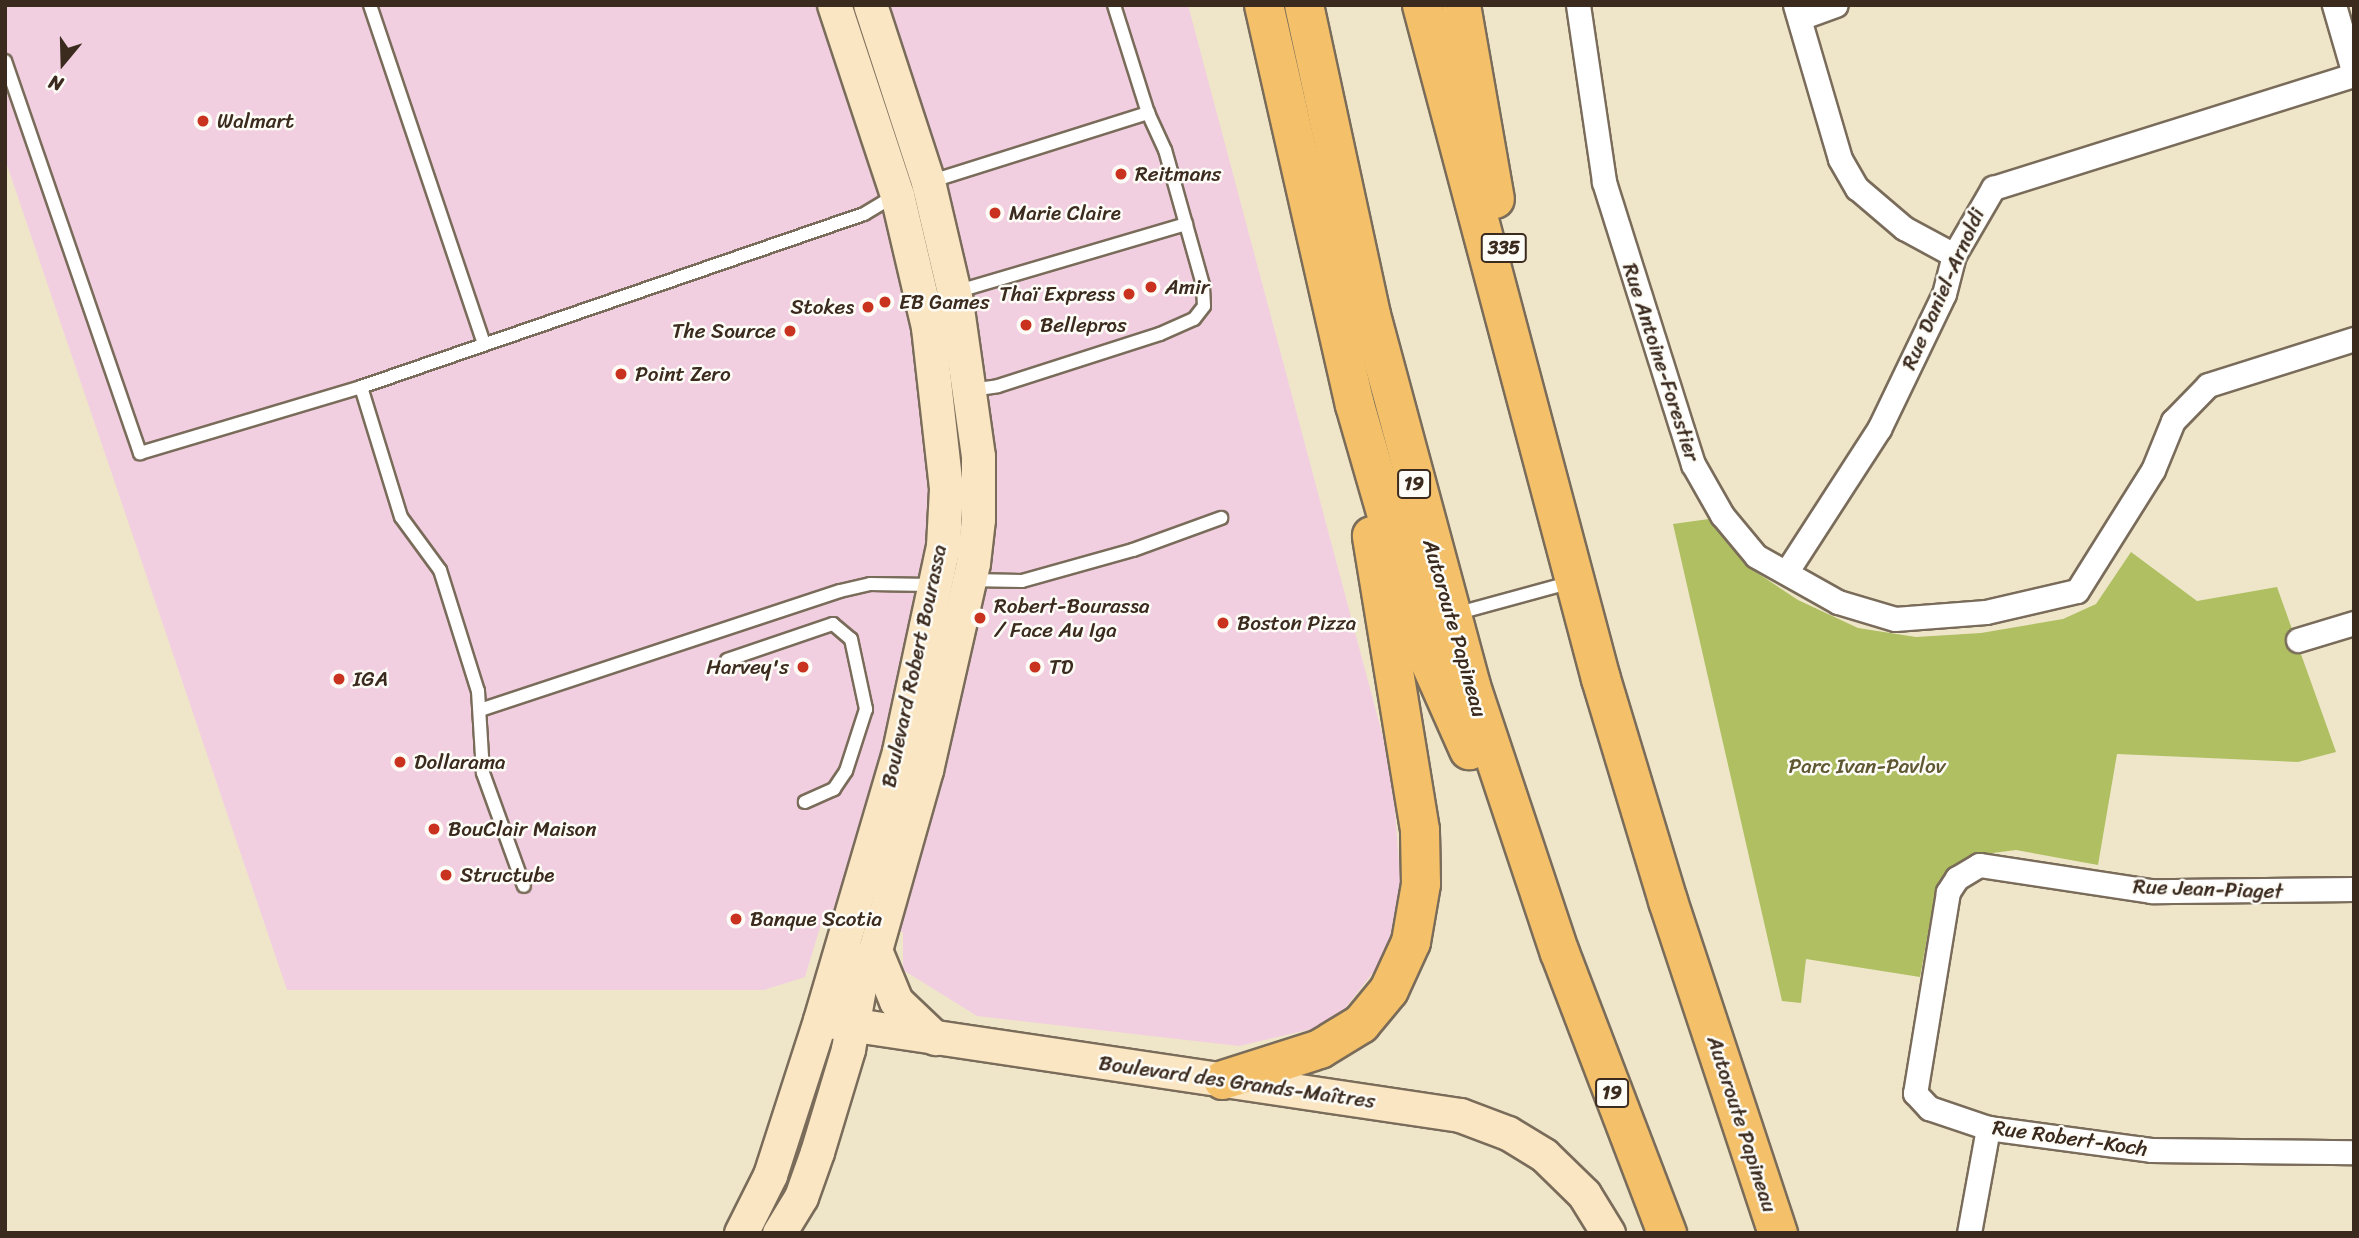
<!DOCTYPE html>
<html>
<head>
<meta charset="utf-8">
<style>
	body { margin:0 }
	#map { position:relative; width:2359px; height:1238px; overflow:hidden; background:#efe6c9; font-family:Sriracha,sans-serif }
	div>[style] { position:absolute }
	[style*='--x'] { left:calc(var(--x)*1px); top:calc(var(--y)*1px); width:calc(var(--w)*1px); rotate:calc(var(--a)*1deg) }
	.built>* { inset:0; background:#f2cfe0 }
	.green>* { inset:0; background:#afbf62 }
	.roads { filter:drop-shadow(2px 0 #7a6c5a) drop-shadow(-2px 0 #7a6c5a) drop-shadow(0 2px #7a6c5a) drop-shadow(0 -2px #7a6c5a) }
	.lane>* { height:12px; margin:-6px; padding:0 6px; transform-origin:6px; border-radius:6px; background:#fff }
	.street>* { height:23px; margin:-11.5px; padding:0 11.5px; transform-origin:11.5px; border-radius:11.5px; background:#fff }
	.secondary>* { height:33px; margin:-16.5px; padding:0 16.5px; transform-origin:16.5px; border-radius:16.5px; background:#fbe6c3 }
	.highway>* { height:38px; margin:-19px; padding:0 19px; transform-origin:19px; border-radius:19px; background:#f4c16a }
	.dots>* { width:19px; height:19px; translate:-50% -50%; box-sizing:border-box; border:4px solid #fdfcf7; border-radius:50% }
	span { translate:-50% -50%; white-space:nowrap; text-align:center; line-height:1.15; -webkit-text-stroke:5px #fdfcf7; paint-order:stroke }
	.shield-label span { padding:2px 5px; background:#fdfcf7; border:2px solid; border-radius:5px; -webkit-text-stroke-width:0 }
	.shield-label { font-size:19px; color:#3b2a1e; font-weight:700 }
	.poi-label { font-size:21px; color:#3b2a1e }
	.left { translate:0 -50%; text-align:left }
	.right { translate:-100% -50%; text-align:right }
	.street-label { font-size:21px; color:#3b2a1e }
	.park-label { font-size:21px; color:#5e5732 }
	.frame { position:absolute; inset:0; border:7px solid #3b2a1e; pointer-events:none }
	.north { position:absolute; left:28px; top:28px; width:70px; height:70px; -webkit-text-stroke:5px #fdfcf7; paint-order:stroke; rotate:199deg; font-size:19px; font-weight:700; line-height:28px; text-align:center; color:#3b2a1e }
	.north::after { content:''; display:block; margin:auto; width:24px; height:32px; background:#3b2a1e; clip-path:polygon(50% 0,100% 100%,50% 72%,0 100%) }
</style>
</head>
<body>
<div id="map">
	<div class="built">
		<i style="clip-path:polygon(5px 5px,1188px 5px,1392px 771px,1401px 890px,1385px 957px,1333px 1024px,1239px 1046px,977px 1016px,903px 970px,903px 932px,821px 924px,805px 977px,764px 990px,287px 990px,5px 159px)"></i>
	</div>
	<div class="green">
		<i style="clip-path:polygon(1709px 519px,1753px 570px,1798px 600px,1858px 628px,1916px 637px,1981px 633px,2063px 619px,2096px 604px,2131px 552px,2197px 601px,2277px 587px,2336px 752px,2298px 762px,2117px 754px,2098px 865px,2016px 850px,1969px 856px,1945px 876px,1934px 899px,1920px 977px,1806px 959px,1801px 1003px,1782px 1001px,1673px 524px)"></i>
	</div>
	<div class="roads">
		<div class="lane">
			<i style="--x:370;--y:5;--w:358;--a:71.4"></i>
			<i style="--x:5;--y:61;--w:415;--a:71"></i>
			<i style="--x:140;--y:453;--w:231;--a:-16.6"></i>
			<i style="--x:361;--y:387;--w:532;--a:-18.98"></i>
			<i style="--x:864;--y:214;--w:37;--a:-31"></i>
			<i style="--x:929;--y:182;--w:230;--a:-17.5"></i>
			<i style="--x:955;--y:292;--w:241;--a:-16.4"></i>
			<i style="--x:361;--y:387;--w:136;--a:72.9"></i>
			<i style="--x:401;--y:517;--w:66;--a:53.7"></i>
			<i style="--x:440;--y:570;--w:127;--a:72.6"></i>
			<i style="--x:478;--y:691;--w:82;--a:86.5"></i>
			<i style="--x:483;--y:773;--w:120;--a:70.1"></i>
			<i style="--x:971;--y:390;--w:27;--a:-8"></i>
			<i style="--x:998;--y:386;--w:170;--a:-17.8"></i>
			<i style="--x:1160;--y:334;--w:37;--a:-24"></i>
			<i style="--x:1194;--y:319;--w:16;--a:-52"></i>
			<i style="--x:1204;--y:306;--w:21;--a:-93"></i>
			<i style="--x:1203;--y:285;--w:140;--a:-105.7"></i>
			<i style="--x:1165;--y:150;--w:41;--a:-114.7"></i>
			<i style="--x:1148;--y:113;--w:113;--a:-107.5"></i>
			<i style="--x:970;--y:580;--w:52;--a:1.1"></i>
			<i style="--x:1022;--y:581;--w:115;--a:-15.6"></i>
			<i style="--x:1133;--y:550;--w:94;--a:-20"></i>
			<i style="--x:1455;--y:614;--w:121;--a:-15.3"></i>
			<i style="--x:727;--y:660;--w:112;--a:-18.8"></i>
			<i style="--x:833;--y:624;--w:23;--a:40"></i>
			<i style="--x:851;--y:639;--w:72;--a:77.9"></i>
			<i style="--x:866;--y:709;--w:65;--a:107.9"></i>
			<i style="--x:846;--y:771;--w:22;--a:124"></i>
			<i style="--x:834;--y:789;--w:32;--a:156"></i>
			<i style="--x:480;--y:710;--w:379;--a:-18.3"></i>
			<i style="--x:840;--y:591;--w:31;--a:-13"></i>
			<i style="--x:870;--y:584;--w:61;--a:0.9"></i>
		</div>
		<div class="street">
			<i style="--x:1578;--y:5;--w:179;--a:81.6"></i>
			<i style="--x:1604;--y:182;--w:296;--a:72.5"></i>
			<i style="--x:1693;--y:464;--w:59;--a:60.4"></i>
			<i style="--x:1722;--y:515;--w:53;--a:50.3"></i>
			<i style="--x:1756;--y:556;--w:94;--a:29.3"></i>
			<i style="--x:1838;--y:602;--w:59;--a:16.6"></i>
			<i style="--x:1895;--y:619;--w:91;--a:-4.4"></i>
			<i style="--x:1986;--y:612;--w:93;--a:-13"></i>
			<i style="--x:2077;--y:591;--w:143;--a:-57.9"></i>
			<i style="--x:2153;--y:470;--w:53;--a:-67.8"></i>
			<i style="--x:2173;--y:421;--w:50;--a:-45.8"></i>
			<i style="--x:2208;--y:385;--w:153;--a:-17.5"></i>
			<i style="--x:1795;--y:5;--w:160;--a:73.7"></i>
			<i style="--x:1840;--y:159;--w:34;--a:60"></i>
			<i style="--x:1857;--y:188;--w:62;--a:40.4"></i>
			<i style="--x:1904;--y:228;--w:57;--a:28.4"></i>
			<i style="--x:2334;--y:5;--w:72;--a:73.8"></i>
			<i style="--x:1800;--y:18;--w:38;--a:-20"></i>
			<i style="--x:1787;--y:571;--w:169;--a:-57.1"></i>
			<i style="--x:1879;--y:429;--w:150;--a:-64.3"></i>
			<i style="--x:1944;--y:294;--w:40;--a:-75.6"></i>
			<i style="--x:1954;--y:255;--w:78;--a:-59.8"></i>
			<i style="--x:1993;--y:188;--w:378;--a:-17.4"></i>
			<i style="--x:2298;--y:640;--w:59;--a:-16.9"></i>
			<i style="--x:2354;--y:889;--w:203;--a:179.4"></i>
			<i style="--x:2151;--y:891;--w:174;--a:-171.4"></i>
			<i style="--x:1979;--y:865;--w:26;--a:149"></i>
			<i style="--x:1957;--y:878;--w:17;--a:123"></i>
			<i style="--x:1948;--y:892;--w:204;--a:99.3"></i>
			<i style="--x:1915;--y:1093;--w:21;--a:47"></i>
			<i style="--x:1929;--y:1108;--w:62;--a:18.7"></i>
			<i style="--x:1988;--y:1128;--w:164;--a:7.7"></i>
			<i style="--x:2151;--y:1150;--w:203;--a:0.6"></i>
			<i style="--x:1969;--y:1233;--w:107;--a:-79.7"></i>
		</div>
		<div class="secondary">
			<i style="--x:875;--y:950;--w:55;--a:67.6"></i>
			<i style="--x:896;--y:1001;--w:54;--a:43.5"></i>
			<i style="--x:828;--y:1021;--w:639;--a:8.46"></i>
			<i style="--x:1460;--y:1115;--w:51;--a:20.6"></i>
			<i style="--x:1508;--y:1133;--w:42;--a:31.4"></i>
			<i style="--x:1544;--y:1155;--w:56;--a:44.3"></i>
			<i style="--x:1584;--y:1194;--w:46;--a:58.4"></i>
			<i style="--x:741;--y:1233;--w:65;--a:-63.4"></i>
			<i style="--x:770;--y:1175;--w:163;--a:-72.1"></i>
			<i style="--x:820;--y:1020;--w:280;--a:-73.6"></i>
			<i style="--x:899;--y:751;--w:210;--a:-77.9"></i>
			<i style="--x:943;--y:546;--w:58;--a:-87"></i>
			<i style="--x:946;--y:488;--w:162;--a:-96.4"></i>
			<i style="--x:928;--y:327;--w:136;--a:-103.2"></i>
			<i style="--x:897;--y:195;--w:200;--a:-108.3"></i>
			<i style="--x:779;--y:1233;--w:42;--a:-58.6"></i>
			<i style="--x:801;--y:1197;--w:48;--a:-70.4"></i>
			<i style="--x:817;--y:1152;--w:108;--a:-73.2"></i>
			<i style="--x:848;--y:1049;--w:67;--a:-79.7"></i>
			<i style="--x:860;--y:983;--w:36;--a:-66"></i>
			<i style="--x:875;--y:950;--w:187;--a:-74.2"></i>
			<i style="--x:926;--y:770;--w:212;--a:-77.2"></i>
			<i style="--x:973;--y:563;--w:44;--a:-83.5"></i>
			<i style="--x:978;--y:519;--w:63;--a:-90"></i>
			<i style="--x:978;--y:456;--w:157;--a:-98.1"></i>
			<i style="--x:956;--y:301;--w:122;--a:-103.2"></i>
			<i style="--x:928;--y:182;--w:186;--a:-108.1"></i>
		</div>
		<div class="highway">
			<i style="--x:1264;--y:5;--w:410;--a:77.2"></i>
			<i style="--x:1355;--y:405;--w:263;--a:73.9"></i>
			<i style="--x:1428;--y:658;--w:101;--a:66"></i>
			<i style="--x:1304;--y:5;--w:317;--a:77.8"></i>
			<i style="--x:1371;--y:315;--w:384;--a:74.9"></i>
			<i style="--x:1471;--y:686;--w:281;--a:71.6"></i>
			<i style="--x:1560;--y:953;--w:300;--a:69.1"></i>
			<i style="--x:1422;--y:5;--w:697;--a:75.13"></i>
			<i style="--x:1601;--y:679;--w:232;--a:73.2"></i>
			<i style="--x:1668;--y:901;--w:350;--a:71.7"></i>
			<i style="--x:1461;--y:5;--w:197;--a:80.1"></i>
			<i style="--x:1223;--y:1080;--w:102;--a:-17.7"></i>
			<i style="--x:1320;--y:1049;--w:48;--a:-31.4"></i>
			<i style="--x:1361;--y:1024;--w:44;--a:-50.5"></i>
			<i style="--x:1389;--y:990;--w:53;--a:-65.4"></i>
			<i style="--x:1411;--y:942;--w:59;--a:-80.2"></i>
			<i style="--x:1421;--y:884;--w:54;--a:-91.1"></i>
			<i style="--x:1420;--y:830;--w:298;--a:-99.3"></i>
		</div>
	</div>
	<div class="dots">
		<i style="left:203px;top:121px;background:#c8321e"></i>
		<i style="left:1121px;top:174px;background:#c8321e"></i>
		<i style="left:995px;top:213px;background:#c8321e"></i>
		<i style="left:1151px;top:287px;background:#c8321e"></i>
		<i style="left:1129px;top:294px;background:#c8321e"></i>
		<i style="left:885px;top:302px;background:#c8321e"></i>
		<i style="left:868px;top:307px;background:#c8321e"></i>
		<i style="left:1026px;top:325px;background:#c8321e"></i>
		<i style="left:790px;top:331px;background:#c8321e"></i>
		<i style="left:621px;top:374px;background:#c8321e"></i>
		<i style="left:980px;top:618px;background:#c8321e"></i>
		<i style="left:1223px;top:623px;background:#c8321e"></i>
		<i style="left:803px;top:667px;background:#c8321e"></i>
		<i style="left:1035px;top:667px;background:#c8321e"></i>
		<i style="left:339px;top:679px;background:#c8321e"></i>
		<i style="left:400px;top:762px;background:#c8321e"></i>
		<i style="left:434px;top:829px;background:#c8321e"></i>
		<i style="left:446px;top:875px;background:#c8321e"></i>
		<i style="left:736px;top:919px;background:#c8321e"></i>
	</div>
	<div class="shield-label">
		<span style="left:1504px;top:248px">335</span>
		<span style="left:1414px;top:484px">19</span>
		<span style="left:1612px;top:1093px">19</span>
	</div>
	<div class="poi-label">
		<span class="left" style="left:217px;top:121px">Walmart</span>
		<span class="left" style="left:1135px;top:174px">Reitmans</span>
		<span class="left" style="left:1009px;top:213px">Marie Claire</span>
		<span class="left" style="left:1165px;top:287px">Amir</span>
		<span class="right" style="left:1115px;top:294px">Thaï Express</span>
		<span class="left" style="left:899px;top:302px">EB Games</span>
		<span class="right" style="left:854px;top:307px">Stokes</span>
		<span class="left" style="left:1040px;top:325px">Bellepros</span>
		<span class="right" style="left:776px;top:331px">The Source</span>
		<span class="left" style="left:635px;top:374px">Point Zero</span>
		<span class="left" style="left:994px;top:618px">Robert-Bourassa<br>/ Face Au Iga</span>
		<span class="left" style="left:1237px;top:623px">Boston Pizza</span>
		<span class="right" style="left:789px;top:667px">Harvey's</span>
		<span class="left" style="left:1049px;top:667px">TD</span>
		<span class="left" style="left:353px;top:679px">IGA</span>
		<span class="left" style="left:414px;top:762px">Dollarama</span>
		<span class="left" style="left:448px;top:829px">BouClair Maison</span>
		<span class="left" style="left:460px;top:875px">Structube</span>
		<span class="left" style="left:750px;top:919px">Banque Scotia</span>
	</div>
	<div class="street-label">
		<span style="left:1943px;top:289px;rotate:-66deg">Rue Daniel-Arnoldi</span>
		<span style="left:1661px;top:362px;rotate:72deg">Rue Antoine-Forestier</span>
		<span style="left:1455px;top:628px;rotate:74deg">Autoroute Papineau</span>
		<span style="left:914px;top:666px;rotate:-78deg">Boulevard Robert Bourassa</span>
		<span style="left:2208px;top:889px;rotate:2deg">Rue Jean-Piaget</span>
		<span style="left:1237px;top:1082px;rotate:8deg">Boulevard des Grands-Maîtres</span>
		<span style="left:1742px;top:1124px;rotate:72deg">Autoroute Papineau</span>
		<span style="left:2070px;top:1138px;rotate:8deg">Rue Robert-Koch</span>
	</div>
	<div class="park-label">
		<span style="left:1867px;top:766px">Parc Ivan-Pavlov</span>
	</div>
	<div class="frame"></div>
	<div class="north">N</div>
</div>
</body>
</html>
